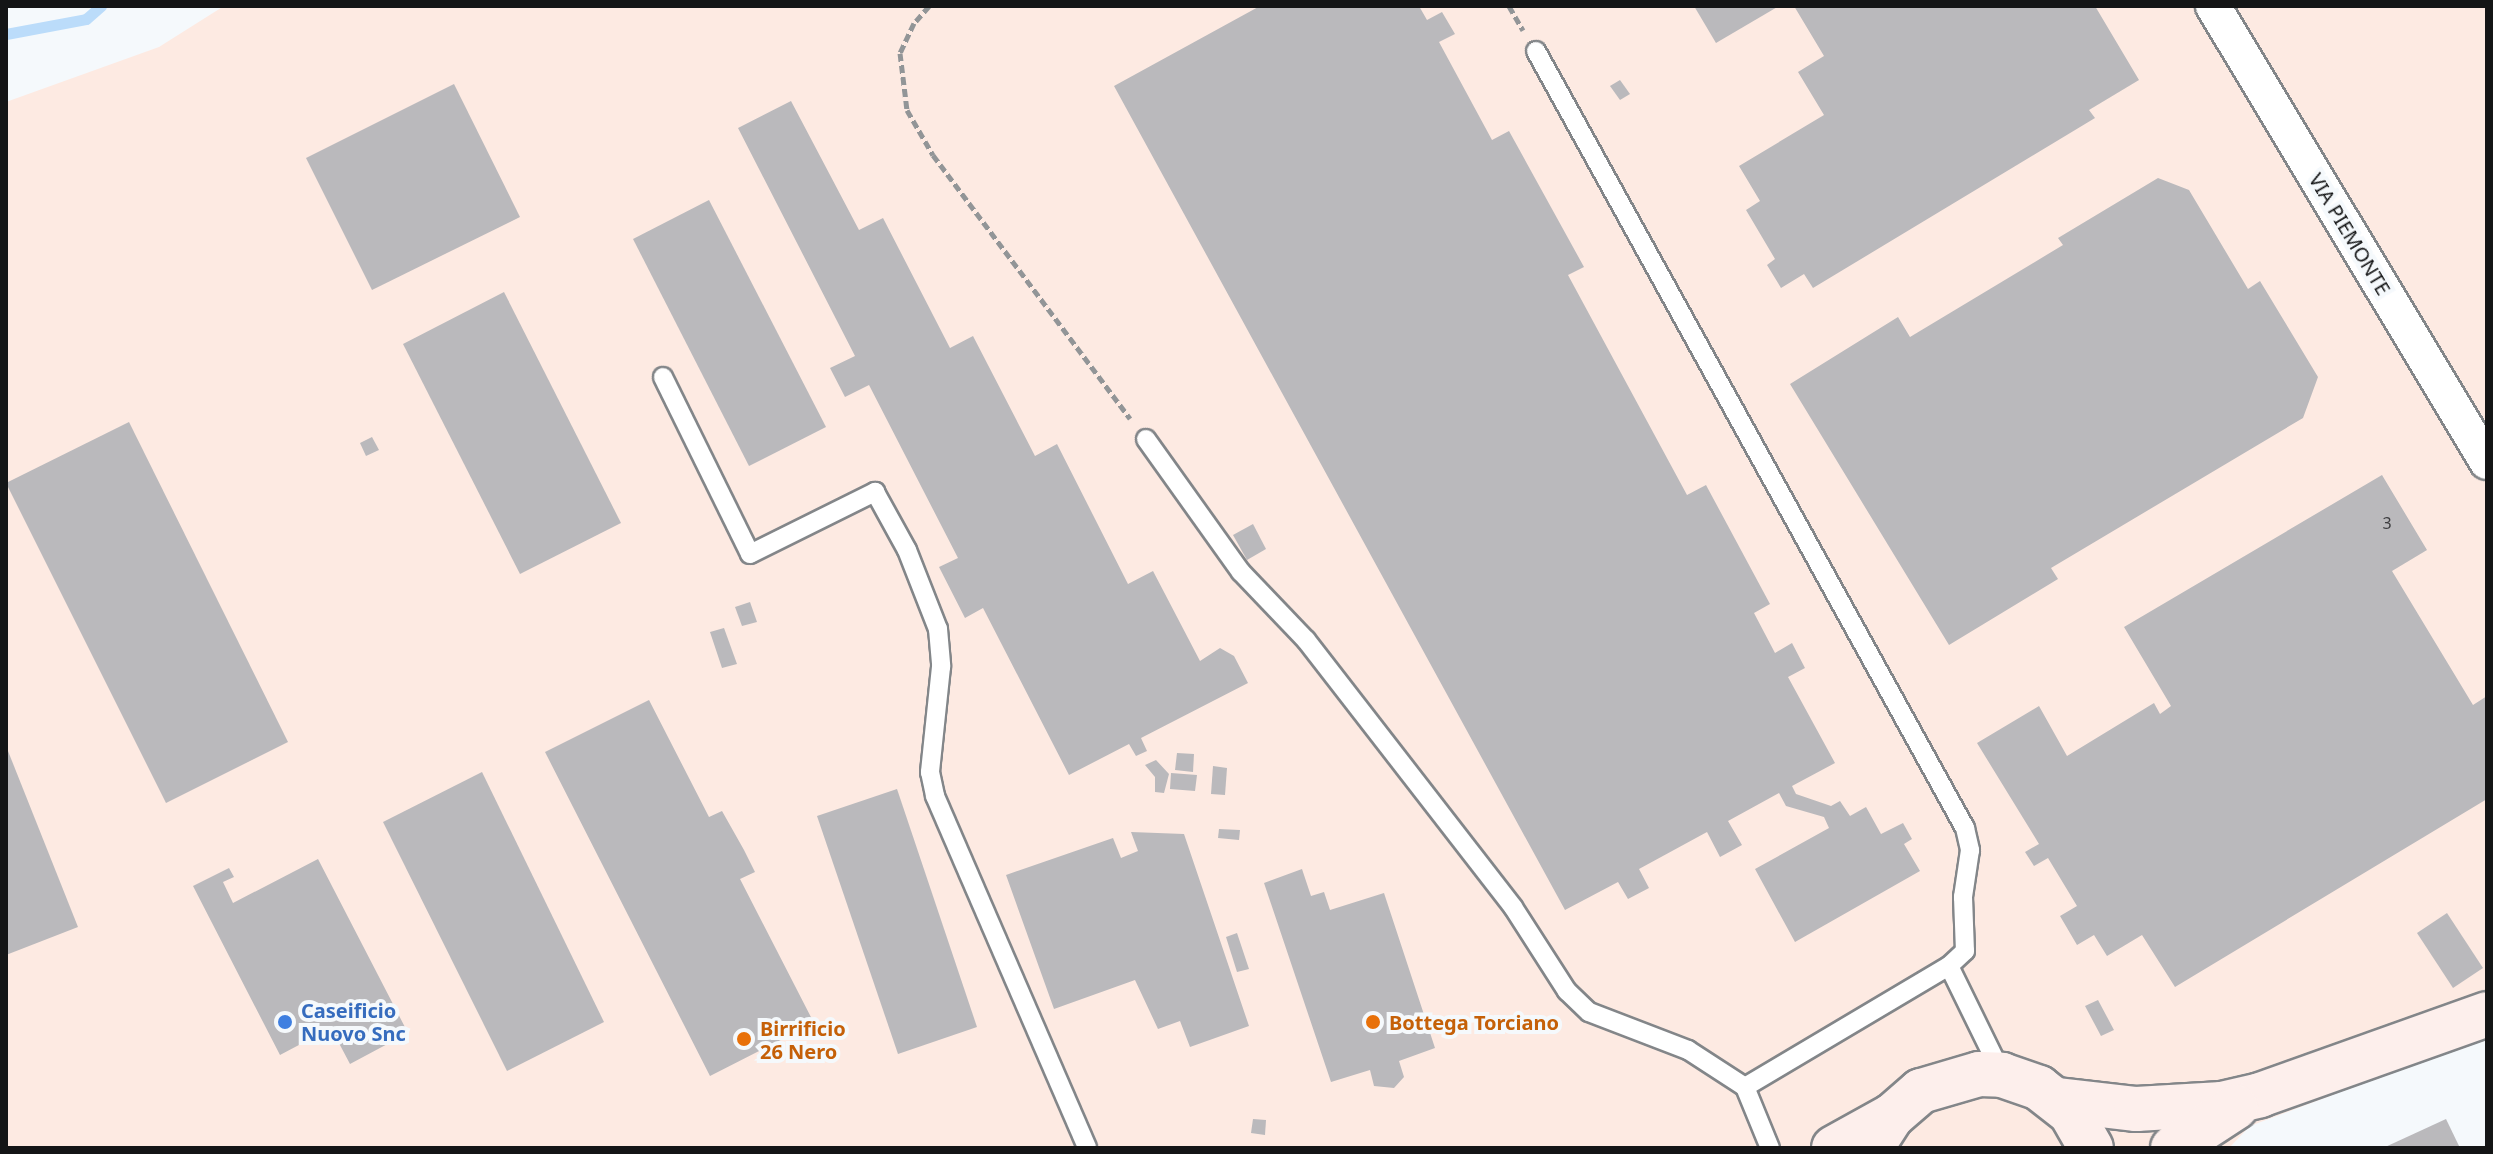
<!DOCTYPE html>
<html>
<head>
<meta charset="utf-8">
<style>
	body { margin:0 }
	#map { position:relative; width:2493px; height:1154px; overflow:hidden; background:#f5f9fc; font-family:"Noto Sans",sans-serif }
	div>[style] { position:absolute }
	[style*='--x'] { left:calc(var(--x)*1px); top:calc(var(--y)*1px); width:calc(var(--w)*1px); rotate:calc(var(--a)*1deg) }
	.industrial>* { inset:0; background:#fdeae2 }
	.stream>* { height:11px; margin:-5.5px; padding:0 5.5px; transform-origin:5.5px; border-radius:5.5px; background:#bbdcfa }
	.building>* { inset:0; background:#bab9bc }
	.path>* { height:5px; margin-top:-2.5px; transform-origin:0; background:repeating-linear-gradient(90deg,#929597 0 8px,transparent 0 12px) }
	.roads { filter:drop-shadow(2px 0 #838689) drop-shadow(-2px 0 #838689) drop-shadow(0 2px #838689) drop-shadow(0 -2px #838689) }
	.lane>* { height:18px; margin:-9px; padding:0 9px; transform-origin:9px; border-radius:9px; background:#fff }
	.street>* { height:34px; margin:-17px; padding:0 17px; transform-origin:17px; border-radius:17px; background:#fff }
	.secondary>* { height:44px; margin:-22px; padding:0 22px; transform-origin:22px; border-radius:22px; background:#fdefec }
	.dots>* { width:22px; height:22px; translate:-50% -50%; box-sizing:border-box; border:4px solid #f5f9fc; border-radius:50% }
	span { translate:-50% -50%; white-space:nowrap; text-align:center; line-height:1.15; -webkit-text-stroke:8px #f5f9fc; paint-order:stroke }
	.number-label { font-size:16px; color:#3e3e40 }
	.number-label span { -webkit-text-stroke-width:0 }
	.street-label { font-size:20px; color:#141516 }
	.shop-label { font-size:20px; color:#366cbe; font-weight:700 }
	.left { translate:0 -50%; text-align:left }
	.food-label { font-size:20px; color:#c56008; font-weight:700 }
	.frame { position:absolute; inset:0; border:8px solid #141516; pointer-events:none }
</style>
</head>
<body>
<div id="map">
	<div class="industrial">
		<i style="clip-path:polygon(224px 6px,2487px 6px,2487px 1037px,2250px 1126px,2229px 1148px,6px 1148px,6px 102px,159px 47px)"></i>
	</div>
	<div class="stream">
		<i style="--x:6;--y:34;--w:81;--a:-10.6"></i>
		<i style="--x:86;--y:19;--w:20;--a:-41"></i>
	</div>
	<div class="building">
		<i style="clip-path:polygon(1260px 6px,1419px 6px,1427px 20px,1442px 12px,1455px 34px,1439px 42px,1492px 140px,1509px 131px,1584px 267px,1568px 275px,1687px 495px,1706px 485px,1770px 604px,1754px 613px,1775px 653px,1792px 643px,1805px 668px,1788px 677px,1835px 763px,1792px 786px,1796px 794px,1831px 806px,1840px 801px,1850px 816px,1866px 807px,1881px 834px,1903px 823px,1912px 839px,1904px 844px,1920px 871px,1795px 942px,1755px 869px,1829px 828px,1824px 817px,1786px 806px,1779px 793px,1728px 821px,1742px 845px,1720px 857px,1707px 832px,1639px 869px,1649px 888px,1628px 899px,1618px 882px,1565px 910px,1114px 86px)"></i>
		<i style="clip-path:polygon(1694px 6px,1779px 6px,1716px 43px)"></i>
		<i style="clip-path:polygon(1794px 6px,2095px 6px,2139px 80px,2089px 110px,2095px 118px,1813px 288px,1804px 274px,1781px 288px,1767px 265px,1775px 259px,1746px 210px,1760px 201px,1739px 166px,1824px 115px,1798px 72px,1824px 56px)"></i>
		<i style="clip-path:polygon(1620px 80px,1630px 94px,1620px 100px,1610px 86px)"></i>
		<i style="clip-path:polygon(454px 84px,520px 217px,372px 290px,306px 158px)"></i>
		<i style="clip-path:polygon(791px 101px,859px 230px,883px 218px,950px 348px,973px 336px,1035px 456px,1057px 444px,1128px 584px,1153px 571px,1200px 661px,1220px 648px,1234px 656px,1248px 683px,1141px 738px,1147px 751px,1136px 756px,1129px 744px,1069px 775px,983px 608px,965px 618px,939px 567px,958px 558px,869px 385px,845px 397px,830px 368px,855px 356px,738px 128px)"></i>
		<i style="clip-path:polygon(2158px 178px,2189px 190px,2248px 289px,2260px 281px,2318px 377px,2303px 418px,2051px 568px,2058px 579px,1949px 645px,1790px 384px,1898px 317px,1910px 337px,2063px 245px,2058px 238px)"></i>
		<i style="clip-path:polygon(709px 200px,826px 427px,749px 466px,633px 239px)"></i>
		<i style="clip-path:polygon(504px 292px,621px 523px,520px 574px,403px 344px)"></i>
		<i style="clip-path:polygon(129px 422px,288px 742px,166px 803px,6px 483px)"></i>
		<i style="clip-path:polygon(372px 437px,379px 450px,366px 456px,360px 443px)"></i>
		<i style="clip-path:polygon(2382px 475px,2427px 550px,2392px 571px,2473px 705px,2487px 696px,2487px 799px,2175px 987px,2142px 935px,2107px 956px,2094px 935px,2077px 945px,2060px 916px,2077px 906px,2048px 858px,2034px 866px,2025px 852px,2039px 844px,1977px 743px,2039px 706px,2067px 756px,2154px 703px,2160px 714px,2171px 706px,2124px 627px)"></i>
		<i style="clip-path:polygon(1253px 524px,1266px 549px,1247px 560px,1233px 535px)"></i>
		<i style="clip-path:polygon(750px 602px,757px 622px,742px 626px,735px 607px)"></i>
		<i style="clip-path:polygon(724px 628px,737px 664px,722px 668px,710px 632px)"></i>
		<i style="clip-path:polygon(649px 700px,709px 817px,722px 811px,744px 850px,755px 872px,740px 879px,814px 1023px,710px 1076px,545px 752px)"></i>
		<i style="clip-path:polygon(6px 746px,78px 927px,6px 955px)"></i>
		<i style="clip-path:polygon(1177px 753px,1194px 754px,1193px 772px,1175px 770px)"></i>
		<i style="clip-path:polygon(1156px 760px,1169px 774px,1164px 793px,1155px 792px,1155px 777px,1145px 765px)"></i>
		<i style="clip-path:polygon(1213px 766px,1227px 768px,1225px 795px,1211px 794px)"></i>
		<i style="clip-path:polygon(482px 772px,604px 1022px,507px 1071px,383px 822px)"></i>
		<i style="clip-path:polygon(1171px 773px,1197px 775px,1195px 791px,1170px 789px)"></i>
		<i style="clip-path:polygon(897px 789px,977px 1027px,898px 1054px,817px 816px)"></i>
		<i style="clip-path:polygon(1219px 829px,1240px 830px,1239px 840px,1218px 838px)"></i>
		<i style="clip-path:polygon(1131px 832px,1184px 834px,1249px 1026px,1190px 1047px,1180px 1021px,1158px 1029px,1135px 980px,1054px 1009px,1006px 875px,1113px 838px,1121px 858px,1138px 851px)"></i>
		<i style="clip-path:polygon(318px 859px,408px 1033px,350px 1064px,331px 1028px,280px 1055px,193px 886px,229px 868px,234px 877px,223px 882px,233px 903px)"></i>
		<i style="clip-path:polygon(1302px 869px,1311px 896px,1324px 892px,1330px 910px,1384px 893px,1435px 1048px,1399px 1061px,1404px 1077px,1394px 1088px,1374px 1086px,1370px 1070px,1331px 1082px,1264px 883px)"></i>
		<i style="clip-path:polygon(2447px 913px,2483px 968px,2453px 988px,2417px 933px)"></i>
		<i style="clip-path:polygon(1237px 933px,1249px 969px,1237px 972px,1226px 937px)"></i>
		<i style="clip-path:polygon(2098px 1000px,2114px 1030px,2101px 1036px,2085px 1006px)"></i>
		<i style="clip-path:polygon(1253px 1119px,1266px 1120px,1265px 1135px,1251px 1133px)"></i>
		<i style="clip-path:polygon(2446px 1119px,2460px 1148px,2383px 1148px)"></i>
	</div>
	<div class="path">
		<i style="--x:929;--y:6;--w:23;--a:131"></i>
		<i style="--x:914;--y:23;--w:33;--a:115"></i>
		<i style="--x:900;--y:53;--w:57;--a:83"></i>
		<i style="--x:907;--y:110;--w:52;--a:60"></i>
		<i style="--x:933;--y:155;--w:329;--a:53.2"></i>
		<i style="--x:1509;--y:6;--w:28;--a:60"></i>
	</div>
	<div class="roads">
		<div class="lane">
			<i style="--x:1536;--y:51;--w:888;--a:61.1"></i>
			<i style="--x:1965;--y:828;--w:23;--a:77"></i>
			<i style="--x:1970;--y:850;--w:48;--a:98.5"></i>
			<i style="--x:1963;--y:897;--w:54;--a:87.9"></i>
			<i style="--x:1965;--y:951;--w:22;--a:137"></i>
			<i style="--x:1949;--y:966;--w:118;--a:63.9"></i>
			<i style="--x:663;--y:377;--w:197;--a:63.8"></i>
			<i style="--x:750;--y:554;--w:140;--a:-26.4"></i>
			<i style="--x:875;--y:492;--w:66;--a:61.1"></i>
			<i style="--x:907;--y:550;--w:85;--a:68.6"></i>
			<i style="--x:938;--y:629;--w:38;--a:85"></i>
			<i style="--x:941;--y:667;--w:106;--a:96"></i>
			<i style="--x:930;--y:772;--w:25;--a:78"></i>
			<i style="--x:935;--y:796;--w:383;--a:66.6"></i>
			<i style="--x:1146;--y:439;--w:163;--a:54.5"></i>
			<i style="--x:1241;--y:572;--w:94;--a:46.3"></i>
			<i style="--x:1306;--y:640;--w:338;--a:52.2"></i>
			<i style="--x:1513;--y:907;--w:100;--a:57.3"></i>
			<i style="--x:1567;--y:991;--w:30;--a:44"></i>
			<i style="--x:1589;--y:1012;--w:106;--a:21"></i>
			<i style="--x:1688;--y:1050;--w:68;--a:33"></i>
			<i style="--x:1745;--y:1087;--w:66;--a:67.7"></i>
			<i style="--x:1745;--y:1087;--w:237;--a:-30.7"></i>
		</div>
		<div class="street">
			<i style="--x:2213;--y:6;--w:532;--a:59"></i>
		</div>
		<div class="secondary">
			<i style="--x:2058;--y:1100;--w:79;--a:6.6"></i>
			<i style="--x:2136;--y:1109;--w:86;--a:-3.3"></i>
			<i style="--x:2222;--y:1104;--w:39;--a:-13"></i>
			<i style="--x:2260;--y:1095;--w:241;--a:-19.6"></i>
			<i style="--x:1834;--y:1148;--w:66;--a:-28.9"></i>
			<i style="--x:1871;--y:1148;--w:38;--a:-57"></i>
			<i style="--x:1892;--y:1116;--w:38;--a:-41"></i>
			<i style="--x:1921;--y:1091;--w:60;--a:-16.3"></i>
			<i style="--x:1979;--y:1074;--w:23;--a:2"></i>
			<i style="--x:2002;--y:1075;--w:39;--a:19"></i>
			<i style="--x:2039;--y:1088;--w:41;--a:38"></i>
			<i style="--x:2071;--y:1113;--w:40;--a:60.3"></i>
			<i style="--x:2173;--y:1148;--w:75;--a:-33.1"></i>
		</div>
	</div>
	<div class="dots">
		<i style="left:285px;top:1022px;background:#3f7fe0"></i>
		<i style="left:1373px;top:1022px;background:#e8710a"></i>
		<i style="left:744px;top:1039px;background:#e8710a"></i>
	</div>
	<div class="number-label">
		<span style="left:2387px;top:523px">3</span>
	</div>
	<div class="street-label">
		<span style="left:2350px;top:234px;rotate:59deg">VIA PIEMONTE</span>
	</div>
	<div class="shop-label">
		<span class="left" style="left:301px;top:1022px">Caseificio<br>Nuovo Snc</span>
	</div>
	<div class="food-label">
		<span class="left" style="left:1389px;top:1022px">Bottega Torciano</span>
		<span class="left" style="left:760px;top:1040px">Birrificio<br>26 Nero</span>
	</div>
	<div class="frame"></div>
</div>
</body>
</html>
